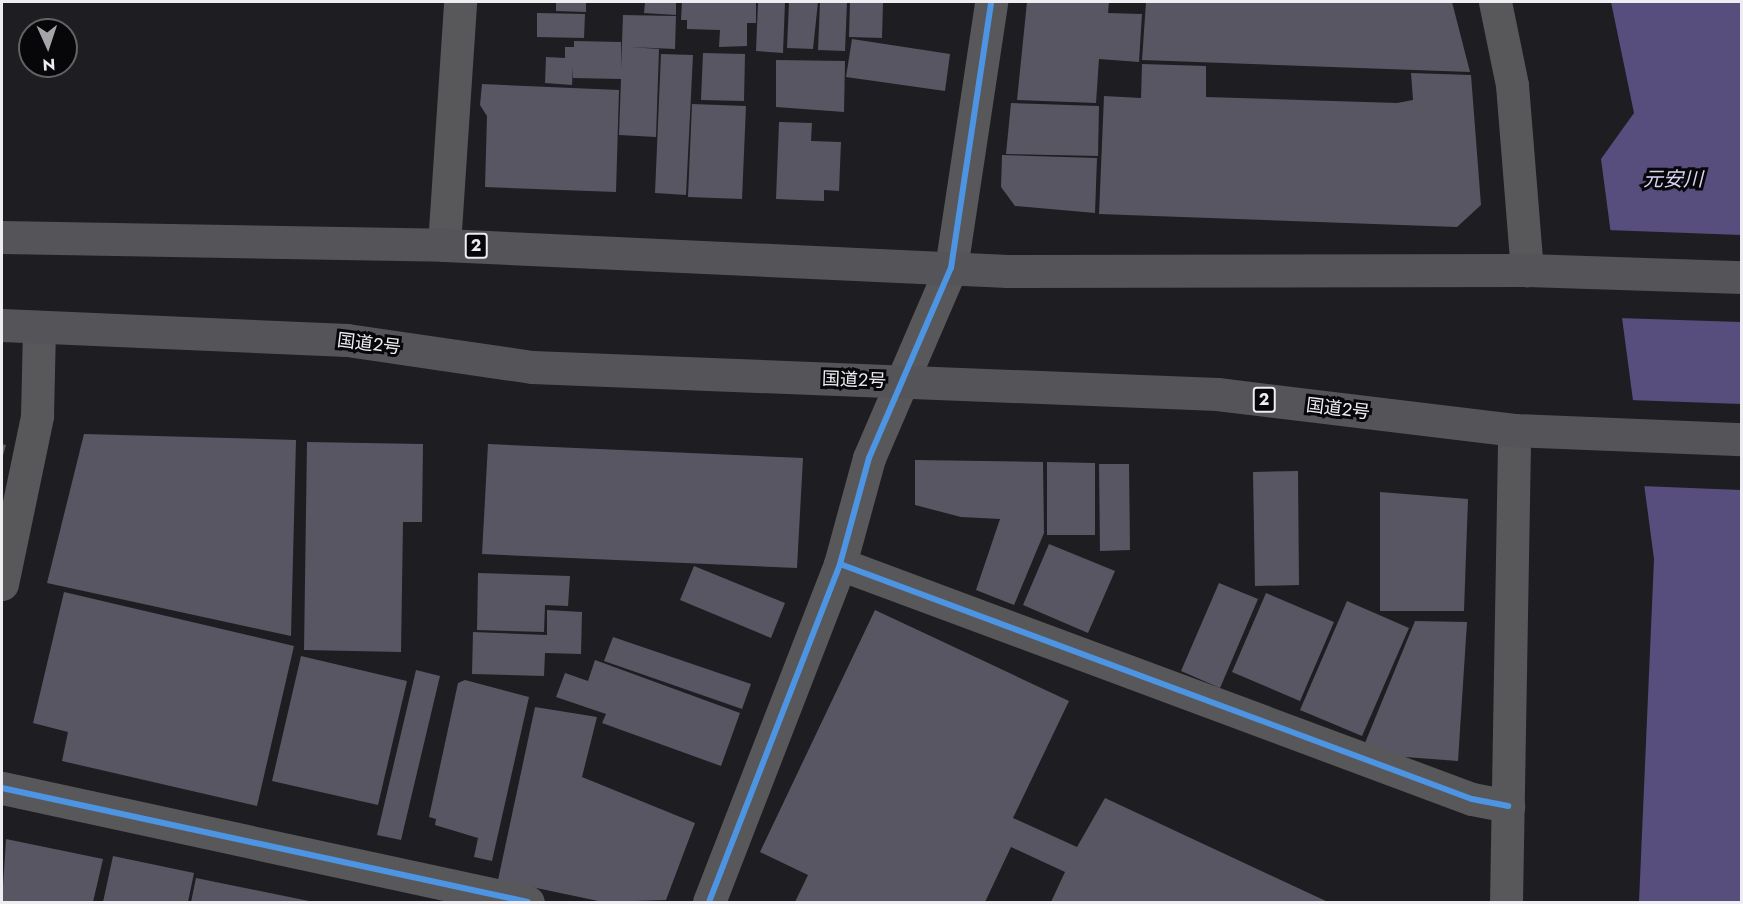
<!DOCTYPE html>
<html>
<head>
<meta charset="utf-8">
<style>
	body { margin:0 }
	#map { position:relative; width:1743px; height:904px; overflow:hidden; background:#1e1d22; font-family:Jost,"Noto Sans JP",sans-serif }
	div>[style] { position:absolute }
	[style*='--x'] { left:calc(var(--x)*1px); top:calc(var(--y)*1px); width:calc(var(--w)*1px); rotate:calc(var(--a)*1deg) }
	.water>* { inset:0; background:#574e7d }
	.pier>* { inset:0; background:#1e1d22 }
	.building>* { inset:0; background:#585662 }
	.minor>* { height:33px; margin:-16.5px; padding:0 16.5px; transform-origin:16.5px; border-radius:16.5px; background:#585759 }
	.highway>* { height:33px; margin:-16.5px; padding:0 16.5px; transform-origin:16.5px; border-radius:16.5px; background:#555459 }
	.cycleway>* { height:6px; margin:-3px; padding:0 3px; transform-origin:3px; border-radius:3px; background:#4d94e3 }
	span { translate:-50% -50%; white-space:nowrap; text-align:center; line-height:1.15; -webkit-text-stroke:6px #070709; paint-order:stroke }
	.shield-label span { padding:2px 4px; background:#070709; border:2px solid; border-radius:4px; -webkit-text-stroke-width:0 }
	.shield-label { font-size:16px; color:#eeedf2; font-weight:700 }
	.street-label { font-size:18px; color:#eeedf2 }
	.water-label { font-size:20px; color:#d8d3f3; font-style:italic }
	.frame { position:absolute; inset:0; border:3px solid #eeedf2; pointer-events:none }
	.north { position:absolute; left:18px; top:18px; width:60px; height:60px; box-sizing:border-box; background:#070709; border:2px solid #636366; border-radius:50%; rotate:177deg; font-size:16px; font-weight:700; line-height:24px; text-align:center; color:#eeedf2 }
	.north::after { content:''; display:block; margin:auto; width:21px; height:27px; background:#a5a4a9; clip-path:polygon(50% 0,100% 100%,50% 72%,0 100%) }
</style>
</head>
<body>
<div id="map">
	<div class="water">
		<i style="clip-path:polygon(1611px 2px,1741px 2px,1741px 902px,1639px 902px,1654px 559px,1601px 159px,1634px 113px)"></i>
	</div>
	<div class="pier">
		<i style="clip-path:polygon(1607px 230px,1741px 235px,1741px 322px,1618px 318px)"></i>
		<i style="clip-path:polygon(1629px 400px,1741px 404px,1741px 490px,1641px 486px)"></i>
	</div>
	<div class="building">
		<i style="clip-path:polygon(556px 2px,586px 2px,586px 12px,556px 11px)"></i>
		<i style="clip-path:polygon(645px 2px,676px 2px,676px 15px,644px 13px)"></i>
		<i style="clip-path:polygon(682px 2px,756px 2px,756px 23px,747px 23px,747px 46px,719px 47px,720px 30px,687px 29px,687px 20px,681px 20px)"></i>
		<i style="clip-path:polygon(758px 2px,785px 2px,783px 53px,756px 51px)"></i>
		<i style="clip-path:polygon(789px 2px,818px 2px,813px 49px,787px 48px)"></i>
		<i style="clip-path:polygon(820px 2px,847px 2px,845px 51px,818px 50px)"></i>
		<i style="clip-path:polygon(850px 2px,883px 2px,882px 38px,849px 37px)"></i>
		<i style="clip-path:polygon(1027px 2px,1109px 2px,1108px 13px,1142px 14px,1139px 62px,1099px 59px,1096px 103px,1017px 100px)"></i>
		<i style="clip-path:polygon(1146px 2px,1452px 2px,1470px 72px,1142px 60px)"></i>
		<i style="clip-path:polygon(537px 13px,585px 14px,584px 38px,537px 37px)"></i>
		<i style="clip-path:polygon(623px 15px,676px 16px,675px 49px,629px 47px,659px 49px,656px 137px,619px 135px,621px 79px,573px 78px,573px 67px,572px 85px,545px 83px,546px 57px,565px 58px,565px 47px,574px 47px,574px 41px,621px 42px,621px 68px)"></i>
		<i style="clip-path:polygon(852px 39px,950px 54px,945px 91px,846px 77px)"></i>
		<i style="clip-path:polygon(703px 53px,745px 54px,744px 101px,701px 100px)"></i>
		<i style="clip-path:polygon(661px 54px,693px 55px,686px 195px,655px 193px)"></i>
		<i style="clip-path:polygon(776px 60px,845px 61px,844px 112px,776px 107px)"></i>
		<i style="clip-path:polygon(1142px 64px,1206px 66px,1206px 97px,1397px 103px,1413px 100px,1411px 73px,1471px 75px,1481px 205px,1457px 227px,1099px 214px,1104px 96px,1141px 98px)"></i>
		<i style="clip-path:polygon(482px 84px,619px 90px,616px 192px,485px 187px,487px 116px,480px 105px)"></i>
		<i style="clip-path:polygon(1011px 103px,1099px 106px,1098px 156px,1006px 154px)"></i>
		<i style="clip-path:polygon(692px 104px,746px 106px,742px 199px,688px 197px)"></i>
		<i style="clip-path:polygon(779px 122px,812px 123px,811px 141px,841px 142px,839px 191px,824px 190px,824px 201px,776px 199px)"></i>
		<i style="clip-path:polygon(1002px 155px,1097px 158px,1095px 213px,1015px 206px,1001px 187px)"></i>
		<i style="clip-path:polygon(84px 434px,296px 440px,291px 636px,47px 583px)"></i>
		<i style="clip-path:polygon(307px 442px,423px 444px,422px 522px,403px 522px,401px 652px,304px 650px)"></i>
		<i style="clip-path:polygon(2px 444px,6px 445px,2px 459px)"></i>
		<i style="clip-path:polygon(488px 444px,803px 458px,797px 568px,482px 554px)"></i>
		<i style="clip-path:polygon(915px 460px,1043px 462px,1044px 533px,1014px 605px,976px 590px,1000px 519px,961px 517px,915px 505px)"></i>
		<i style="clip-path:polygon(1047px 462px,1095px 463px,1095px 535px,1047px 535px)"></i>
		<i style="clip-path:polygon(1099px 464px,1129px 464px,1130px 550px,1100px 551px)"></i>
		<i style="clip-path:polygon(1298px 471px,1299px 585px,1255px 586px,1253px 472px)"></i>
		<i style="clip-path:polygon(1380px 492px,1468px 499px,1464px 611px,1380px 611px)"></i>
		<i style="clip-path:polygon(1049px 544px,1115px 571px,1088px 633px,1023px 605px)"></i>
		<i style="clip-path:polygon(694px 566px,785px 603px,771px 638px,680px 600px)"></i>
		<i style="clip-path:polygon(478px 573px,570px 576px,568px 606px,545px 605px,544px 632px,477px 630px)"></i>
		<i style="clip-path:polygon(1219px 583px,1258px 599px,1220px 688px,1181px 671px)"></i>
		<i style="clip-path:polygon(64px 592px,294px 646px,257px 806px,62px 761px,68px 732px,33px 723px)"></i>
		<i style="clip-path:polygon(1266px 593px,1334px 622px,1300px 701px,1232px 672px)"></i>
		<i style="clip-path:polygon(1347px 601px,1409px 628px,1362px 736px,1300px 710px)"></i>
		<i style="clip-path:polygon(547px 610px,582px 612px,581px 654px,545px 653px,544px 676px,472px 674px,473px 632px,547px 635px)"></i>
		<i style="clip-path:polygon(875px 610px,1069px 701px,1013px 818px,1077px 847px,1105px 798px,1328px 902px,1051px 902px,1065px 872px,1011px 847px,985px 902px,795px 902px,808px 875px,760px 852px)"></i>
		<i style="clip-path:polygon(1415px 621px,1467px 622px,1458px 761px,1392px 756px,1365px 743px)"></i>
		<i style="clip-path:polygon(613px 637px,751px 684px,742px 709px,604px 661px)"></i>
		<i style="clip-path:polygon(301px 656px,407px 681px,378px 805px,272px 781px)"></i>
		<i style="clip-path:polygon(595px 660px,740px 713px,721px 766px,602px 723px,606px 714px,556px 697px,565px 673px,588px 681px)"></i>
		<i style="clip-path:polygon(416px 670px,440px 676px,401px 840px,377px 835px)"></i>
		<i style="clip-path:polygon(465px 680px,529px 697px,492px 861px,474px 857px,478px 838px,435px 825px,436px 819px,429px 817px,458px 683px)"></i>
		<i style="clip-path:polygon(535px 707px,597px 717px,582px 777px,695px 823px,666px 900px,603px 902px,498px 880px)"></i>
		<i style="clip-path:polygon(6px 839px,103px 859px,93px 902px,2px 902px)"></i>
		<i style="clip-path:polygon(113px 856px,194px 873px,188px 902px,103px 902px)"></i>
		<i style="clip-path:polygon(196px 878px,309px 901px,309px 902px,191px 902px)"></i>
	</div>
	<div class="minor">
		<i style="--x:1495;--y:2;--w:85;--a:78.4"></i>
		<i style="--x:1512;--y:85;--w:186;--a:85.4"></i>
		<i style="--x:444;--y:245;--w:244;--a:-86.2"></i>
		<i style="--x:840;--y:564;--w:674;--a:20.4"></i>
		<i style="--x:1472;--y:799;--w:37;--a:11"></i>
		<i style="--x:2;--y:584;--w:172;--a:-78.2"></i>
		<i style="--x:37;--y:416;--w:87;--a:-88.7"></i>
		<i style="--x:2;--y:788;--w:538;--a:12.23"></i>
		<i style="--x:709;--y:902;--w:362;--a:-68.8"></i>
		<i style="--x:840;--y:564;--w:110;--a:-74.7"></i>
		<i style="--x:869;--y:458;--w:207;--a:-66.7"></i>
		<i style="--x:951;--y:268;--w:269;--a:-81.4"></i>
		<i style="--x:1506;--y:902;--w:472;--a:-89"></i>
	</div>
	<div class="highway">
		<i style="--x:2;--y:237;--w:442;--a:1"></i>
		<i style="--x:444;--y:245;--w:564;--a:2.64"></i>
		<i style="--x:1007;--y:271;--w:520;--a:-0.11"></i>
		<i style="--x:1527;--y:270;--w:215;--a:1.9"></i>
		<i style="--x:2;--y:325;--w:345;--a:2.5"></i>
		<i style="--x:347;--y:340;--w:187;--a:8.3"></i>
		<i style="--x:532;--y:367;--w:686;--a:2.26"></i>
		<i style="--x:1217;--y:394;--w:299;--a:6.9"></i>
		<i style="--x:1514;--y:430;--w:228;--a:2.3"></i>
	</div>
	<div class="cycleway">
		<i style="--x:840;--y:564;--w:674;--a:20.4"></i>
		<i style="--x:1472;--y:799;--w:37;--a:11"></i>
		<i style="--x:2;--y:788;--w:538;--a:12.23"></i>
		<i style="--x:709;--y:902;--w:362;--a:-68.8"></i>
		<i style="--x:840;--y:564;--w:110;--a:-74.7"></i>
		<i style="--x:869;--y:458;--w:207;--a:-66.7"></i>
		<i style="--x:951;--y:268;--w:269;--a:-81.4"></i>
	</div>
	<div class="shield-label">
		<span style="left:476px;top:246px">2</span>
		<span style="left:1264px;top:400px">2</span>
	</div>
	<div class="street-label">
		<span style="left:369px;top:344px;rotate:7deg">国道2号</span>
		<span style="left:854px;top:380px;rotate:2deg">国道2号</span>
		<span style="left:1338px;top:409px;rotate:7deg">国道2号</span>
	</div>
	<div class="water-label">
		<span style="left:1673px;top:179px">元安川</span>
	</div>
	<div class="frame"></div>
	<div class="north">N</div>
</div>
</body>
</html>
